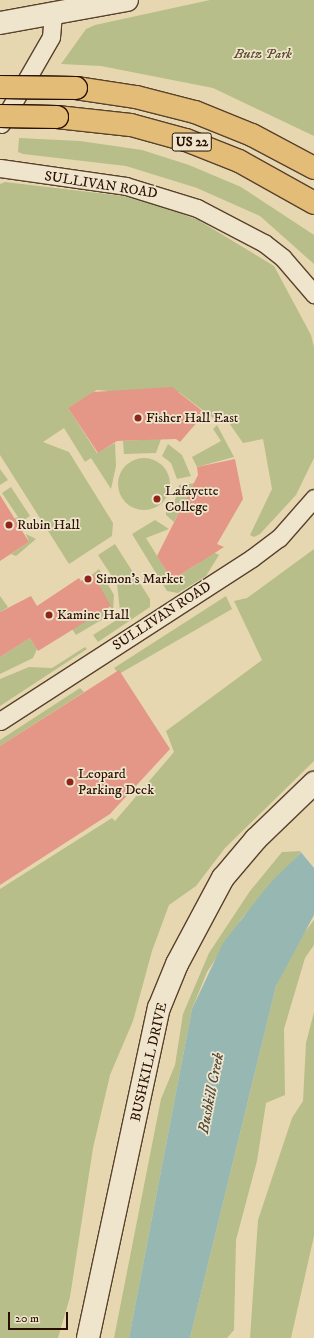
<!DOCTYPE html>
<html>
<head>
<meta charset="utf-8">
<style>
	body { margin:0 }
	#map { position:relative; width:314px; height:1338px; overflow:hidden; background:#e6d7b0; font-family:"IM FELL DW Pica",serif }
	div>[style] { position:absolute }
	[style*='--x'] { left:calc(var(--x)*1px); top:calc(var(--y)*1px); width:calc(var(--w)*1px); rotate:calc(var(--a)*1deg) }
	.green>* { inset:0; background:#b7be8a }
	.round { border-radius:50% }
	.water>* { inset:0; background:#97b8b2 }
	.pier>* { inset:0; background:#e6d7b0 }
	.building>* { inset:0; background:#e49787 }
	.roads { filter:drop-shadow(1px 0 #59412c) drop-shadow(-1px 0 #59412c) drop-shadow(0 1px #59412c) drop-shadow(0 -1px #59412c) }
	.street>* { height:17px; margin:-8.5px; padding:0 8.5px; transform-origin:8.5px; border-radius:8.5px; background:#efe5cc }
	.secondary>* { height:22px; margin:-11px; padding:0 11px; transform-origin:11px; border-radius:11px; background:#efe5cc }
	.highway>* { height:22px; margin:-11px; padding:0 11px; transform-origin:11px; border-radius:11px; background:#e3bc78 }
	.bridges { filter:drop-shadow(1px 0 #2a0f00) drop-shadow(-1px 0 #2a0f00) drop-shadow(0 1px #2a0f00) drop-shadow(0 -1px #2a0f00) }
	.highway-bridge>* { height:22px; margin:-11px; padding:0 11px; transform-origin:11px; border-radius:11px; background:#e3bc78 }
	.dots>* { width:11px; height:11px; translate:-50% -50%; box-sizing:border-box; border:2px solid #efe5cc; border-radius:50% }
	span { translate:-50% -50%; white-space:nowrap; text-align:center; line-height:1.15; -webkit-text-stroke:3.5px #efe5cc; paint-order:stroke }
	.shield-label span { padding:1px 3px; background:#efe5cc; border:1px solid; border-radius:3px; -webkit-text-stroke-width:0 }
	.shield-label { font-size:13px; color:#2a0f00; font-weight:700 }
	.park-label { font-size:14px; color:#5b4c30; font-style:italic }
	.street-label { font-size:14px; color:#2a0f00 }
	.poi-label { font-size:14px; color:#2a0f00 }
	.left { translate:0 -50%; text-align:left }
	.water-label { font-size:15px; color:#504a3e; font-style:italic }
	.scale { position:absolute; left:8px; top:1312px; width:60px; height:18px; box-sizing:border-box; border:2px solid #2a0f00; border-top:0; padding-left:5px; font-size:12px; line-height:14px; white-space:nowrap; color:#2a0f00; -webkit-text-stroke:3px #efe5cc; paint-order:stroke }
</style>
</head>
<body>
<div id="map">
	<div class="green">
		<i style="clip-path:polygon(210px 0,314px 0,314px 136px,213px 88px,101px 66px,61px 64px,86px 29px,95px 25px)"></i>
		<i style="clip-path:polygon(19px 138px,80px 141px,142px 150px,189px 165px,241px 187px,314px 235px,314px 264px,260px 216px,197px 188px,126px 166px,23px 154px,18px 152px)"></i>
		<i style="clip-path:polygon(5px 182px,123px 196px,159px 205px,198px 220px,274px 266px,311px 335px,314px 347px,314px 458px,296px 495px,260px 534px,254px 537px,250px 535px,272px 489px,263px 439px,243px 443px,220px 410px,213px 418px,179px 392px,167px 392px,166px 388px,120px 392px,97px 390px,68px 408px,97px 453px,115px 443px,116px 466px,111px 489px,91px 458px,85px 462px,64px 428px,43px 442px,69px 452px,113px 523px,112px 536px,69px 564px,0 455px,0 184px)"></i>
		<i style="clip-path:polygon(217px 425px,234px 457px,197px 467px,192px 457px,221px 441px,213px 429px)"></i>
		<i style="clip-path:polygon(161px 439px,156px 453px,124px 454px,123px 441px)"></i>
		<i style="clip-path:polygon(168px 444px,182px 455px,191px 476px,177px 479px,171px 463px,162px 456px)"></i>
		<i class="round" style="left:118px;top:458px;width:52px;height:52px"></i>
		<i style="clip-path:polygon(0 469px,8px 480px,0 485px)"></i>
		<i style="clip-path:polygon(197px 483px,192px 487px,174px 522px,166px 515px,166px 511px,175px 500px,179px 485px)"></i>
		<i style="clip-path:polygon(11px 487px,30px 516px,17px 524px,14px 519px,18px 517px,2px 493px)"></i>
		<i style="clip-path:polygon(155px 520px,169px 529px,146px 538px,172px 580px,199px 563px,204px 547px,219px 555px,206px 576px,178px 593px,167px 591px,132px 534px)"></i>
		<i style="clip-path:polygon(26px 534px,36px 539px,16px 556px,11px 554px,29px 542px)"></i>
		<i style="clip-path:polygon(115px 544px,150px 599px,150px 607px,98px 642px,93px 635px,115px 621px,120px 611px,117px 584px,98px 555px)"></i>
		<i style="clip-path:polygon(314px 549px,314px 761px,225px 848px,196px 886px,169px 905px,152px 951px,133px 1021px,110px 1075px,93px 1148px,70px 1297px,58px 1338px,0 1338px,0 889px,112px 818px,115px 821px,174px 752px,166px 731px,262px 660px,234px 601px,247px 598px)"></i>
		<i style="clip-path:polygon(99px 569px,114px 595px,113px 612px,93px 574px)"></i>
		<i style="clip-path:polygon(0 596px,8px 607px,0 612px)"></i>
		<i style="clip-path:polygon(226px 596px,232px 609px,119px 674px,114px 668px)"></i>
		<i style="clip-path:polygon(104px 610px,108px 616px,76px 635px,72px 629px)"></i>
		<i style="clip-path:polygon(30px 638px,37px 649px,33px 658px,0 674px,0 657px)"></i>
		<i style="clip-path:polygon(85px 647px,87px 649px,0 706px,0 679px,29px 667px,52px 668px)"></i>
		<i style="clip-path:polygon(80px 688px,84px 692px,0 746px,0 740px)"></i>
		<i style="clip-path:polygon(302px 851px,242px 918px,207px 972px,192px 1009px,129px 1338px,114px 1338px,161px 1099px,175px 1065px,183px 1014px,209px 953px,250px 891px,282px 852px)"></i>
		<i style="clip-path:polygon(314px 920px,314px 945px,305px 958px,284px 1029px,285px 1095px,266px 1103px,257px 1161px,236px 1240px,234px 1330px,227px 1338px,190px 1338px,276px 986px,297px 942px)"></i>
		<i style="clip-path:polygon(314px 1012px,314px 1236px,291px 1338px,250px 1338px,258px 1220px,292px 1118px,303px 1101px,306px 1043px)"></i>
	</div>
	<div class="water">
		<i style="clip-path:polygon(314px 840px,314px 915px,276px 986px,190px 1338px,129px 1338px,192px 1009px,223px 943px,270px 883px)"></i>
	</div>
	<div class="pier">
		<i style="clip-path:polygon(36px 0,13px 50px,0 46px,0 1px)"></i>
		<i style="clip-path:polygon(314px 839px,314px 868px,300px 851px)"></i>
	</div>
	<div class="building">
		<i style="clip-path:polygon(172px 387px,205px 413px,180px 442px,176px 439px,117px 441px,98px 453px,68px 408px,93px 392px)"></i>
		<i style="clip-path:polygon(235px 459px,243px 499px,217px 544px,224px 547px,172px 580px,157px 556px,198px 475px,197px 467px)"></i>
		<i style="clip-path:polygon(0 495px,29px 542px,0 561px)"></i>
		<i style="clip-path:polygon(93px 574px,111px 606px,38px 651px,30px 638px,0 657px,0 612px,31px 596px,37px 606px,79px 578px,81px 581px)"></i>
		<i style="clip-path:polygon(119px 670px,170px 749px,110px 814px,0 885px,0 746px)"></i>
	</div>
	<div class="roads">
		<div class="street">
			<i style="--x:1;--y:124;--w:100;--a:-60.1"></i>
			<i style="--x:51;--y:37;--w:23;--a:-85"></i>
			<i style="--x:0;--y:168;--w:127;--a:8.1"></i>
			<i style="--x:126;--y:186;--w:74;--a:17.2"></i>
			<i style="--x:197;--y:208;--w:76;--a:27.6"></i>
			<i style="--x:264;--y:243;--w:24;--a:38"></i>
			<i style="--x:283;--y:258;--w:48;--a:49.3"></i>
			<i style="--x:0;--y:721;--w:300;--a:-32.9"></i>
			<i style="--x:252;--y:558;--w:34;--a:-37"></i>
			<i style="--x:279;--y:538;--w:53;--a:-48.8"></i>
		</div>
		<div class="secondary">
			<i style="--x:0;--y:23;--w:129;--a:-10.3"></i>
			<i style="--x:88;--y:1338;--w:338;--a:-77.9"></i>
			<i style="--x:159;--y:1008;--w:48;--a:-67.8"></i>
			<i style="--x:177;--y:964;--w:98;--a:-61.9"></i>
			<i style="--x:223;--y:878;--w:51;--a:-49.8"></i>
			<i style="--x:256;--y:839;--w:81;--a:-44"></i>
		</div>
		<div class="highway">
			<i style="--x:76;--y:88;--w:61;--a:8.5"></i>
			<i style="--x:136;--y:97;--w:61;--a:14.3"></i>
			<i style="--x:195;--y:112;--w:61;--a:22"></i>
			<i style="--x:252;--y:135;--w:70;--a:28"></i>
			<i style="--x:57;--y:117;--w:74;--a:6.2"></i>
			<i style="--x:131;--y:125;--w:57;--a:15.3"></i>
			<i style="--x:186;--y:140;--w:57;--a:21.6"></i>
			<i style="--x:239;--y:161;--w:86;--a:29.2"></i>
		</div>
	</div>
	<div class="bridges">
		<div class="highway-bridge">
			<i style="--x:0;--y:87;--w:76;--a:0.8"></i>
			<i style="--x:0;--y:116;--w:57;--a:1"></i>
		</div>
	</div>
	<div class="dots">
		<i style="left:138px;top:418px;background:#8f2418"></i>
		<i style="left:157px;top:499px;background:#8f2418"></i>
		<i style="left:9px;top:525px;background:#8f2418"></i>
		<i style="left:88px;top:579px;background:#8f2418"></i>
		<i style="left:49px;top:615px;background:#8f2418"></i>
		<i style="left:70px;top:782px;background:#8f2418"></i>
	</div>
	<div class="shield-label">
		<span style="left:192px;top:142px">US 22</span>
	</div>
	<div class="park-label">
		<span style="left:263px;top:54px">Butz Park</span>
	</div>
	<div class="street-label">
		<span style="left:101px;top:185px;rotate:9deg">SULLIVAN ROAD</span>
		<span style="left:162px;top:616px;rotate:-33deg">SULLIVAN ROAD</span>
		<span style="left:149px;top:1062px;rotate:-77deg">BUSHKILL DRIVE</span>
	</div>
	<div class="poi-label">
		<span class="left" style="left:146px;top:418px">Fisher Hall East</span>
		<span class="left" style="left:165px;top:499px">Lafayette<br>College</span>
		<span class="left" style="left:17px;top:525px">Rubin Hall</span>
		<span class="left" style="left:96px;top:579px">Simon's Market</span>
		<span class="left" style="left:57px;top:615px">Kamine Hall</span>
		<span class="left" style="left:78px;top:782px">Leopard<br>Parking Deck</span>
	</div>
	<div class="water-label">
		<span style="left:211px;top:1093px;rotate:-79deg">Bushkill Creek</span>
	</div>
	<div class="scale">20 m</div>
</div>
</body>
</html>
